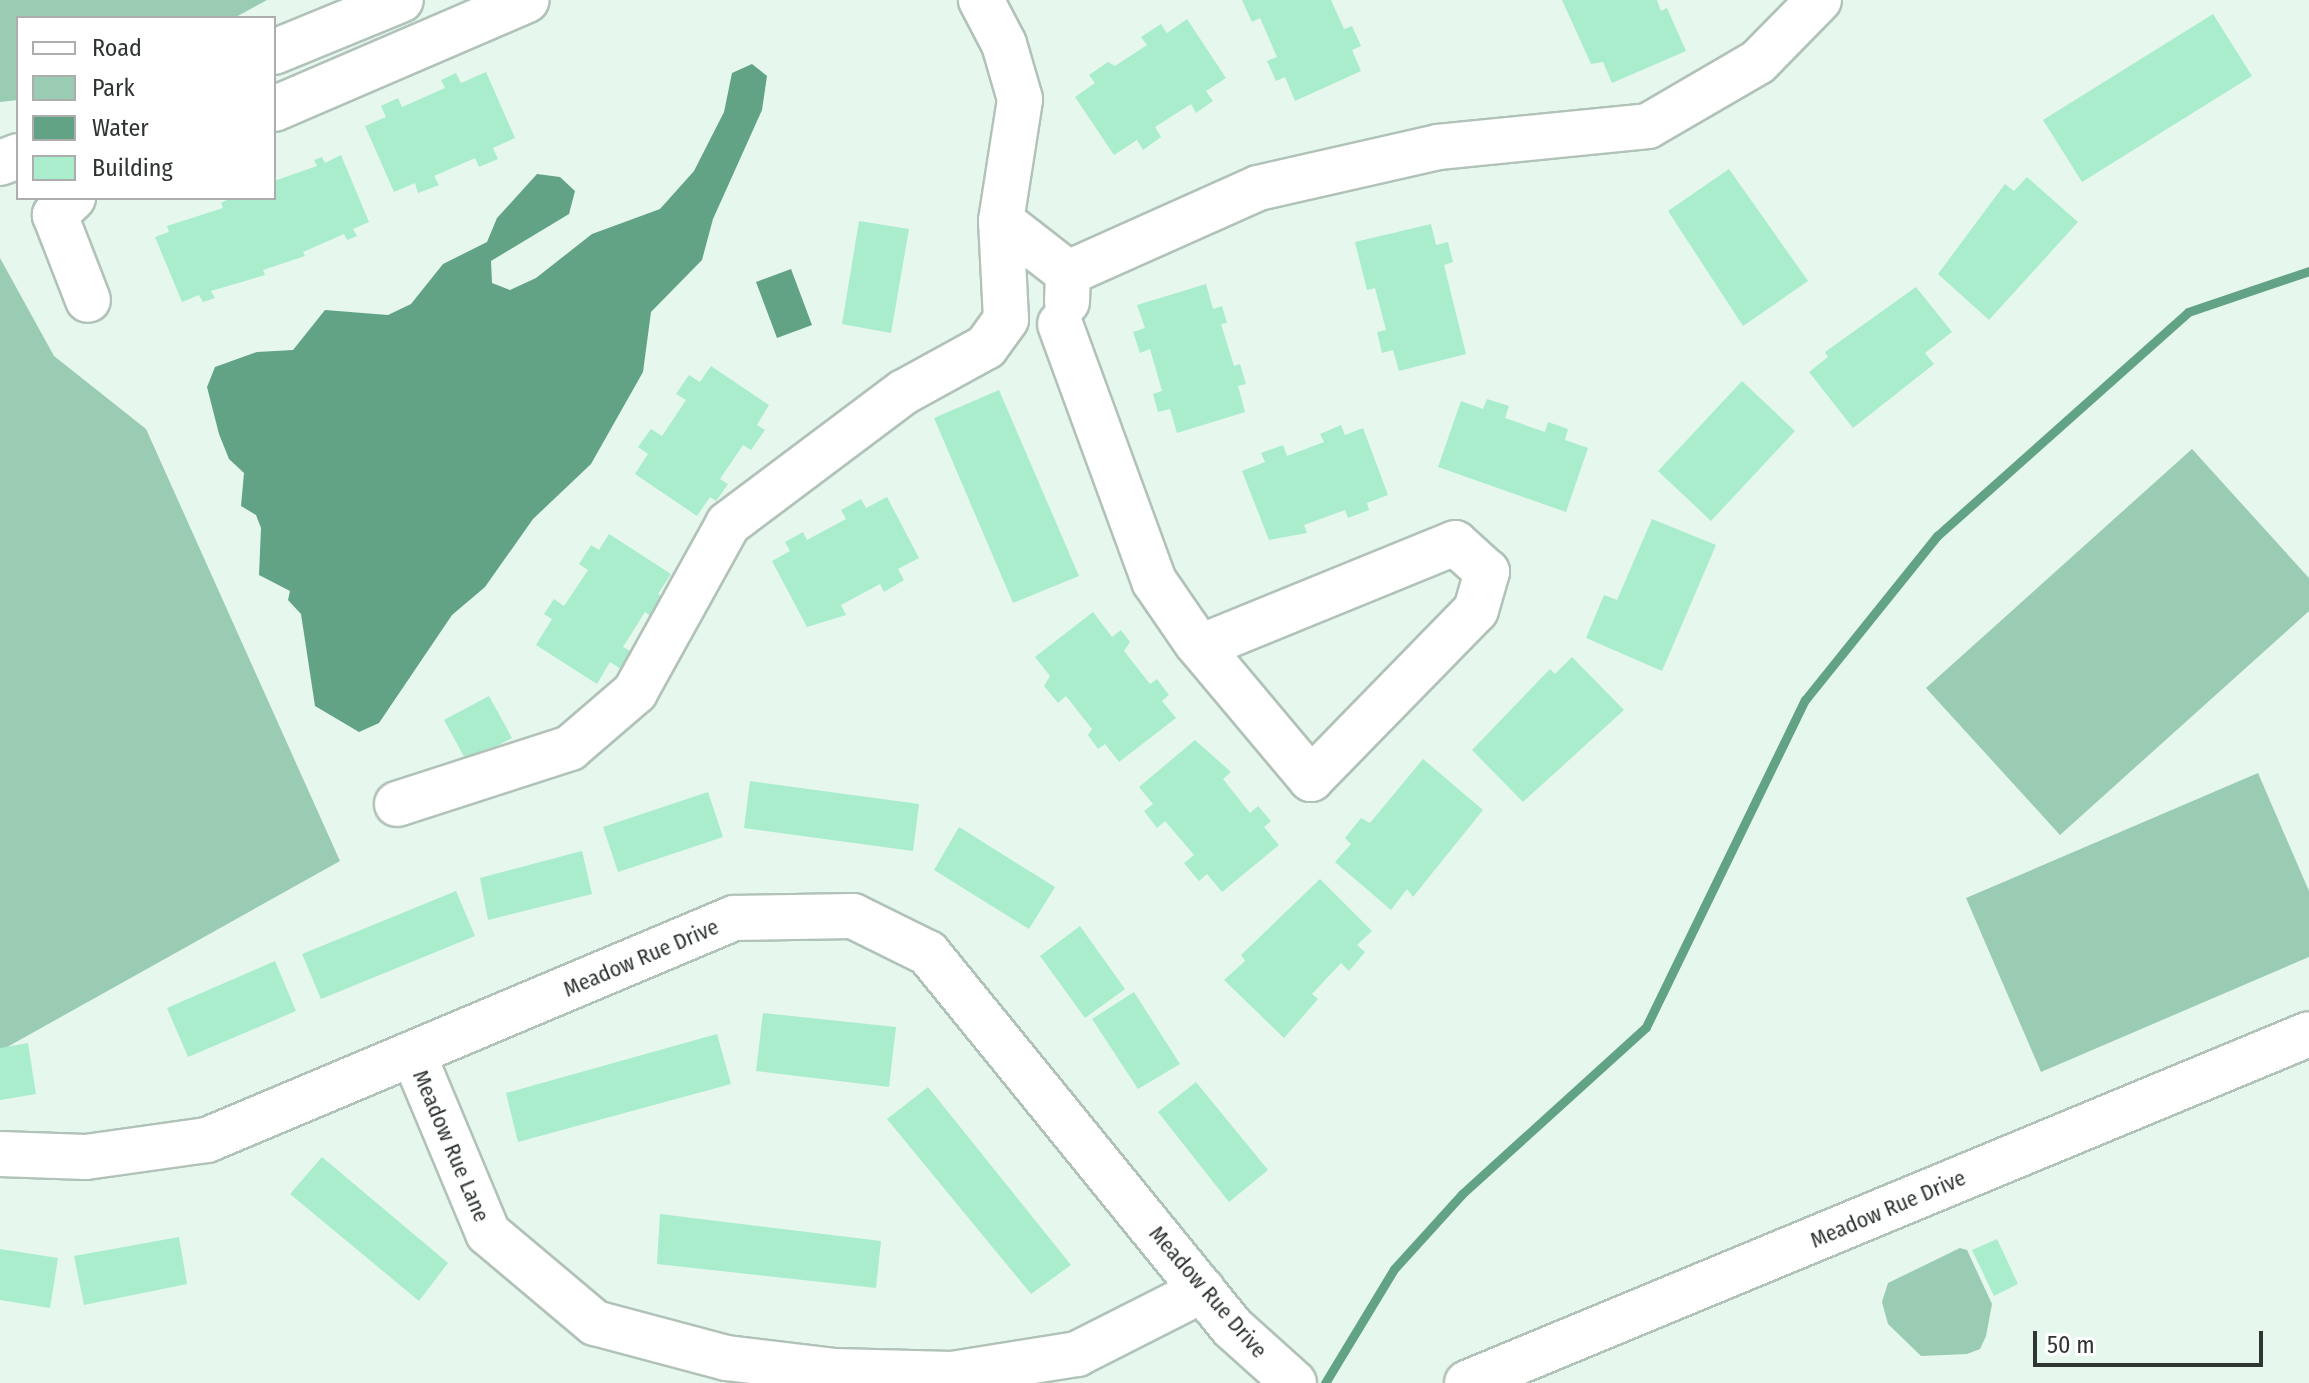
<!DOCTYPE html>
<html>
<head>
<meta charset="utf-8">
<style>
	body { margin:0 }
	#map { position:relative; width:2309px; height:1383px; overflow:hidden; background:#e6f7ee; font-family:"Fira Sans Condensed",sans-serif }
	div>[style] { position:absolute }
	[style*='--x'] { left:calc(var(--x)*1px); top:calc(var(--y)*1px); width:calc(var(--w)*1px); rotate:calc(var(--a)*1deg) }
	.green>* { inset:0; background:#9acbb3 }
	.water>* { inset:0; background:#62a385 }
	.stream>* { height:9px; margin:-4.5px; padding:0 4.5px; transform-origin:4.5px; border-radius:4.5px; background:#62a385 }
	.building>* { inset:0; background:#aaedcd }
	.roads { filter:drop-shadow(2px 0 #b1c2b9) drop-shadow(-2px 0 #b1c2b9) drop-shadow(0 2px #b1c2b9) drop-shadow(0 -2px #b1c2b9) }
	.minor>* { height:44px; margin:-22px; padding:0 22px; transform-origin:22px; border-radius:22px; background:#fff }
	span { translate:-50% -50%; white-space:nowrap; text-align:center; line-height:1.15; -webkit-text-stroke:7px #fff; paint-order:stroke }
	.street-label { font-size:22px; color:#2f3532 }
	.legend { position:absolute; left:16px; top:16px; width:260px; height:184px; box-sizing:border-box; background:#fff; border:2px solid #acaead; margin:0; padding:10px 14px; list-style:none; font-size:24px; color:#2f3532 }
	.legend li { display:flex; align-items:center; gap:16px; height:40px }
	.legend b { width:40px; border:2px solid #acaead }
	.scale { position:absolute; left:2033px; top:1331px; width:230px; height:36px; box-sizing:border-box; border:4px solid #2f3532; border-top:0; padding-left:10px; font-size:24px; line-height:28px; white-space:nowrap; color:#2f3532; -webkit-text-stroke:6px #fff; paint-order:stroke }
</style>
</head>
<body>
<div id="map">
	<div class="green">
		<i style="clip-path:polygon(0 0,267px 0,234px 18px,18px 18px,18px 100px,0 102px)"></i>
		<i style="clip-path:polygon(0 258px,54px 356px,146px 429px,340px 861px,0 1051px)"></i>
		<i style="clip-path:polygon(2192px 449px,2309px 578px,2309px 611px,2060px 835px,1926px 688px)"></i>
		<i style="clip-path:polygon(2258px 773px,2309px 891px,2309px 957px,2041px 1072px,1966px 898px)"></i>
		<i style="clip-path:polygon(1960px 1248px,1967px 1250px,1992px 1304px,1986px 1336px,1980px 1349px,1967px 1354px,1921px 1356px,1888px 1324px,1882px 1302px,1888px 1283px)"></i>
	</div>
	<div class="water">
		<i style="clip-path:polygon(752px 64px,767px 76px,762px 110px,713px 219px,702px 260px,651px 312px,643px 372px,591px 464px,533px 519px,485px 587px,452px 615px,379px 723px,359px 732px,315px 706px,301px 614px,288px 600px,290px 591px,259px 575px,261px 528px,256px 515px,241px 506px,244px 473px,229px 459px,219px 434px,207px 387px,215px 367px,257px 352px,293px 350px,325px 310px,388px 315px,411px 304px,443px 264px,487px 242px,497px 218px,537px 174px,560px 177px,575px 191px,569px 214px,491px 261px,492px 283px,510px 290px,536px 278px,592px 234px,660px 209px,694px 171px,724px 112px,732px 73px)"></i>
		<i style="clip-path:polygon(791px 269px,812px 325px,777px 338px,756px 282px)"></i>
	</div>
	<div class="stream">
		<i style="--x:1325;--y:1383;--w:133;--a:-58.8"></i>
		<i style="--x:1394;--y:1269;--w:101;--a:-47.8"></i>
		<i style="--x:1462;--y:1194;--w:248;--a:-42.2"></i>
		<i style="--x:1646;--y:1027;--w:364;--a:-64.1"></i>
		<i style="--x:1805;--y:700;--w:211;--a:-51.2"></i>
		<i style="--x:1937;--y:536;--w:336;--a:-41.7"></i>
		<i style="--x:2188;--y:312;--w:128;--a:-18.7"></i>
	</div>
	<div class="building">
		<i style="clip-path:polygon(1242px 0,1331px 0,1344px 29px,1352px 26px,1361px 46px,1352px 50px,1361px 71px,1295px 101px,1285px 77px,1276px 81px,1267px 61px,1277px 57px,1260px 18px,1252px 22px)"></i>
		<i style="clip-path:polygon(1562px 0,1657px 0,1661px 11px,1667px 8px,1686px 51px,1612px 83px,1603px 62px,1591px 64px)"></i>
		<i style="clip-path:polygon(2213px 14px,2252px 76px,2082px 182px,2043px 120px)"></i>
		<i style="clip-path:polygon(1187px 19px,1226px 78px,1206px 91px,1213px 101px,1196px 113px,1191px 104px,1155px 127px,1161px 137px,1143px 150px,1137px 140px,1114px 155px,1075px 97px,1095px 83px,1089px 75px,1108px 62px,1115px 66px,1147px 45px,1141px 37px,1161px 24px,1167px 33px)"></i>
		<i style="clip-path:polygon(486px 72px,515px 138px,493px 148px,498px 159px,479px 167px,475px 158px,434px 176px,439px 185px,418px 193px,415px 183px,394px 192px,365px 126px,386px 117px,381px 106px,398px 98px,402px 107px,445px 88px,441px 80px,456px 73px,461px 83px)"></i>
		<i style="clip-path:polygon(341px 155px,369px 222px,353px 229px,357px 236px,347px 240px,344px 234px,303px 252px,305px 256px,263px 270px,265px 275px,211px 291px,215px 298px,203px 302px,199px 295px,182px 302px,155px 237px,169px 232px,167px 226px,223px 208px,221px 203px,229px 199px,274px 198px,274px 181px,317px 166px,314px 160px,322px 157px,325px 163px)"></i>
		<i style="clip-path:polygon(1729px 169px,1808px 281px,1743px 326px,1668px 211px)"></i>
		<i style="clip-path:polygon(2027px 177px,2078px 222px,1989px 320px,1938px 274px,2005px 184px,2014px 191px)"></i>
		<i style="clip-path:polygon(859px 221px,909px 229px,891px 333px,842px 324px)"></i>
		<i style="clip-path:polygon(1431px 224px,1436px 245px,1448px 242px,1453px 262px,1444px 265px,1466px 354px,1399px 371px,1393px 350px,1382px 353px,1377px 332px,1386px 330px,1375px 288px,1367px 290px,1355px 242px)"></i>
		<i style="clip-path:polygon(1206px 284px,1213px 309px,1222px 306px,1227px 323px,1221px 324px,1234px 366px,1240px 364px,1246px 384px,1238px 386px,1245px 412px,1177px 433px,1170px 409px,1158px 412px,1153px 394px,1162px 391px,1150px 349px,1140px 353px,1133px 332px,1145px 328px,1137px 305px)"></i>
		<i style="clip-path:polygon(1916px 287px,1952px 332px,1925px 353px,1934px 364px,1853px 428px,1809px 372px,1828px 357px,1825px 352px)"></i>
		<i style="clip-path:polygon(711px 366px,769px 405px,757px 425px,765px 430px,751px 450px,743px 445px,720px 479px,728px 484px,716px 501px,710px 497px,697px 516px,635px 474px,648px 454px,638px 447px,651px 429px,662px 436px,686px 400px,676px 394px,689px 375px,700px 382px)"></i>
		<i style="clip-path:polygon(1742px 381px,1795px 431px,1711px 521px,1658px 471px)"></i>
		<i style="clip-path:polygon(999px 390px,1079px 576px,1013px 603px,934px 418px)"></i>
		<i style="clip-path:polygon(1487px 399px,1509px 406px,1505px 418px,1545px 432px,1548px 422px,1568px 429px,1565px 440px,1588px 448px,1566px 512px,1438px 467px,1461px 401px,1483px 409px)"></i>
		<i style="clip-path:polygon(1341px 425px,1345px 435px,1363px 428px,1388px 495px,1367px 503px,1369px 510px,1348px 518px,1345px 510px,1304px 525px,1307px 533px,1269px 540px,1242px 471px,1265px 462px,1261px 453px,1283px 445px,1287px 456px,1324px 442px,1320px 434px)"></i>
		<i style="clip-path:polygon(887px 497px,919px 558px,898px 569px,904px 580px,884px 592px,880px 584px,841px 605px,846px 615px,807px 627px,772px 561px,790px 551px,785px 542px,803px 532px,807px 540px,846px 519px,841px 510px,861px 499px,866px 508px)"></i>
		<i style="clip-path:polygon(1652px 519px,1716px 545px,1662px 671px,1586px 638px,1604px 595px,1617px 600px)"></i>
		<i style="clip-path:polygon(609px 534px,671px 574px,658px 594px,665px 598px,652px 617px,645px 612px,623px 647px,632px 652px,621px 669px,610px 662px,597px 684px,536px 645px,552px 619px,544px 614px,554px 599px,564px 606px,588px 570px,579px 564px,591px 545px,599px 550px)"></i>
		<i style="clip-path:polygon(1093px 612px,1112px 637px,1121px 630px,1130px 642px,1124px 651px,1150px 684px,1157px 679px,1169px 695px,1162px 701px,1176px 718px,1119px 762px,1105px 744px,1098px 749px,1088px 735px,1092px 729px,1066px 696px,1058px 703px,1044px 686px,1050px 676px,1035px 657px)"></i>
		<i style="clip-path:polygon(1572px 657px,1624px 710px,1523px 802px,1472px 750px,1550px 669px,1555px 674px)"></i>
		<i style="clip-path:polygon(489px 696px,512px 738px,467px 762px,444px 720px)"></i>
		<i style="clip-path:polygon(1195px 740px,1231px 772px,1223px 779px,1250px 813px,1258px 806px,1271px 821px,1264px 827px,1279px 845px,1222px 892px,1207px 874px,1199px 881px,1184px 863px,1194px 855px,1165px 821px,1157px 828px,1144px 811px,1153px 804px,1139px 787px)"></i>
		<i style="clip-path:polygon(1423px 759px,1483px 810px,1413px 897px,1407px 889px,1391px 910px,1335px 862px,1351px 844px,1345px 838px,1361px 818px,1370px 823px)"></i>
		<i style="clip-path:polygon(750px 781px,919px 804px,913px 851px,744px 828px)"></i>
		<i style="clip-path:polygon(708px 792px,723px 837px,618px 872px,603px 827px)"></i>
		<i style="clip-path:polygon(959px 827px,1055px 887px,1029px 929px,934px 870px)"></i>
		<i style="clip-path:polygon(582px 851px,592px 894px,488px 920px,480px 878px)"></i>
		<i style="clip-path:polygon(1320px 879px,1372px 931px,1357px 945px,1365px 952px,1349px 971px,1341px 963px,1312px 994px,1318px 999px,1284px 1038px,1224px 980px,1245px 961px,1241px 955px)"></i>
		<i style="clip-path:polygon(456px 891px,475px 936px,321px 999px,302px 954px)"></i>
		<i style="clip-path:polygon(1080px 926px,1125px 989px,1085px 1018px,1040px 956px)"></i>
		<i style="clip-path:polygon(275px 961px,296px 1011px,188px 1057px,167px 1008px)"></i>
		<i style="clip-path:polygon(1134px 992px,1180px 1064px,1138px 1089px,1092px 1019px)"></i>
		<i style="clip-path:polygon(763px 1013px,896px 1027px,889px 1087px,756px 1071px)"></i>
		<i style="clip-path:polygon(717px 1034px,731px 1084px,518px 1142px,506px 1093px)"></i>
		<i style="clip-path:polygon(28px 1043px,36px 1094px,0 1100px,0 1048px)"></i>
		<i style="clip-path:polygon(1196px 1082px,1268px 1170px,1229px 1202px,1158px 1112px)"></i>
		<i style="clip-path:polygon(928px 1087px,1071px 1265px,1031px 1294px,887px 1119px)"></i>
		<i style="clip-path:polygon(322px 1157px,448px 1263px,419px 1301px,290px 1194px)"></i>
		<i style="clip-path:polygon(660px 1214px,881px 1241px,876px 1288px,657px 1264px)"></i>
		<i style="clip-path:polygon(179px 1237px,187px 1284px,84px 1305px,74px 1256px)"></i>
		<i style="clip-path:polygon(1997px 1239px,2018px 1284px,1994px 1296px,1972px 1250px)"></i>
		<i style="clip-path:polygon(0 1249px,58px 1258px,50px 1308px,0 1300px)"></i>
	</div>
	<div class="roads">
		<div class="minor">
			<i style="--x:274;--y:52;--w:137;--a:-22.3"></i>
			<i style="--x:274;--y:109;--w:275;--a:-23.3"></i>
			<i style="--x:0;--y:163;--w:19;--a:-21"></i>
			<i style="--x:73;--y:198;--w:25;--a:137"></i>
			<i style="--x:55;--y:215;--w:91;--a:68.8"></i>
			<i style="--x:1001;--y:221;--w:85;--a:37.8"></i>
			<i style="--x:1068;--y:273;--w:29;--a:92"></i>
			<i style="--x:1068;--y:273;--w:208;--a:-24.1"></i>
			<i style="--x:1258;--y:188;--w:185;--a:-12.8"></i>
			<i style="--x:1438;--y:147;--w:211;--a:-5.7"></i>
			<i style="--x:1648;--y:126;--w:127;--a:-30.2"></i>
			<i style="--x:1758;--y:62;--w:87;--a:-45.5"></i>
			<i style="--x:1060;--y:324;--w:274;--a:69.9"></i>
			<i style="--x:1154;--y:581;--w:74;--a:55.5"></i>
			<i style="--x:1196;--y:642;--w:179;--a:50"></i>
			<i style="--x:1311;--y:779;--w:236;--a:-45.7"></i>
			<i style="--x:1476;--y:610;--w:40;--a:-74"></i>
			<i style="--x:1487;--y:572;--w:43;--a:-137.8"></i>
			<i style="--x:1455;--y:543;--w:275;--a:157.8"></i>
			<i style="--x:397;--y:804;--w:182;--a:-17.9"></i>
			<i style="--x:570;--y:748;--w:86;--a:-40.7"></i>
			<i style="--x:635;--y:692;--w:192;--a:-61"></i>
			<i style="--x:728;--y:524;--w:220;--a:-36.9"></i>
			<i style="--x:904;--y:392;--w:94;--a:-28.8"></i>
			<i style="--x:986;--y:347;--w:34;--a:-54"></i>
			<i style="--x:1006;--y:319;--w:98;--a:-92.9"></i>
			<i style="--x:1001;--y:221;--w:123;--a:-81.1"></i>
			<i style="--x:1020;--y:99;--w:57;--a:-106.2"></i>
			<i style="--x:1004;--y:44;--w:50;--a:-117.6"></i>
			<i style="--x:414;--y:1056;--w:192;--a:67.3"></i>
			<i style="--x:488;--y:1233;--w:140;--a:40.1"></i>
			<i style="--x:595;--y:1323;--w:137;--a:14.9"></i>
			<i style="--x:727;--y:1358;--w:109;--a:6.9"></i>
			<i style="--x:835;--y:1371;--w:117;--a:1.5"></i>
			<i style="--x:952;--y:1374;--w:127;--a:-9.1"></i>
			<i style="--x:1077;--y:1354;--w:141;--a:-26.9"></i>
			<i style="--x:0;--y:1154;--w:86;--a:2"></i>
			<i style="--x:86;--y:1157;--w:122;--a:-8"></i>
			<i style="--x:207;--y:1140;--w:572;--a:-22.84"></i>
			<i style="--x:734;--y:918;--w:119;--a:-1"></i>
			<i style="--x:853;--y:916;--w:84;--a:26.3"></i>
			<i style="--x:928;--y:953;--w:483;--a:50.9"></i>
			<i style="--x:1233;--y:1328;--w:82;--a:42"></i>
			<i style="--x:1467;--y:1383;--w:911;--a:-22.51"></i>
		</div>
	</div>
	<div class="street-label">
		<span style="left:641px;top:958px;rotate:-23deg">Meadow Rue Drive</span>
		<span style="left:451px;top:1146px;rotate:67deg">Meadow Rue Lane</span>
		<span style="left:1888px;top:1209px;rotate:-23deg">Meadow Rue Drive</span>
		<span style="left:1208px;top:1292px;rotate:49deg">Meadow Rue Drive</span>
	</div>
	<ul class="legend">
	<li><b style="height:10px;background:#fff"></b>Road</li>
	<li><b style="height:22px;background:#9acbb3"></b>Park</li>
	<li><b style="height:22px;background:#62a385"></b>Water</li>
	<li><b style="height:22px;background:#aaedcd"></b>Building</li>
	</ul>
	<div class="scale">50 m</div>
</div>
</body>
</html>
